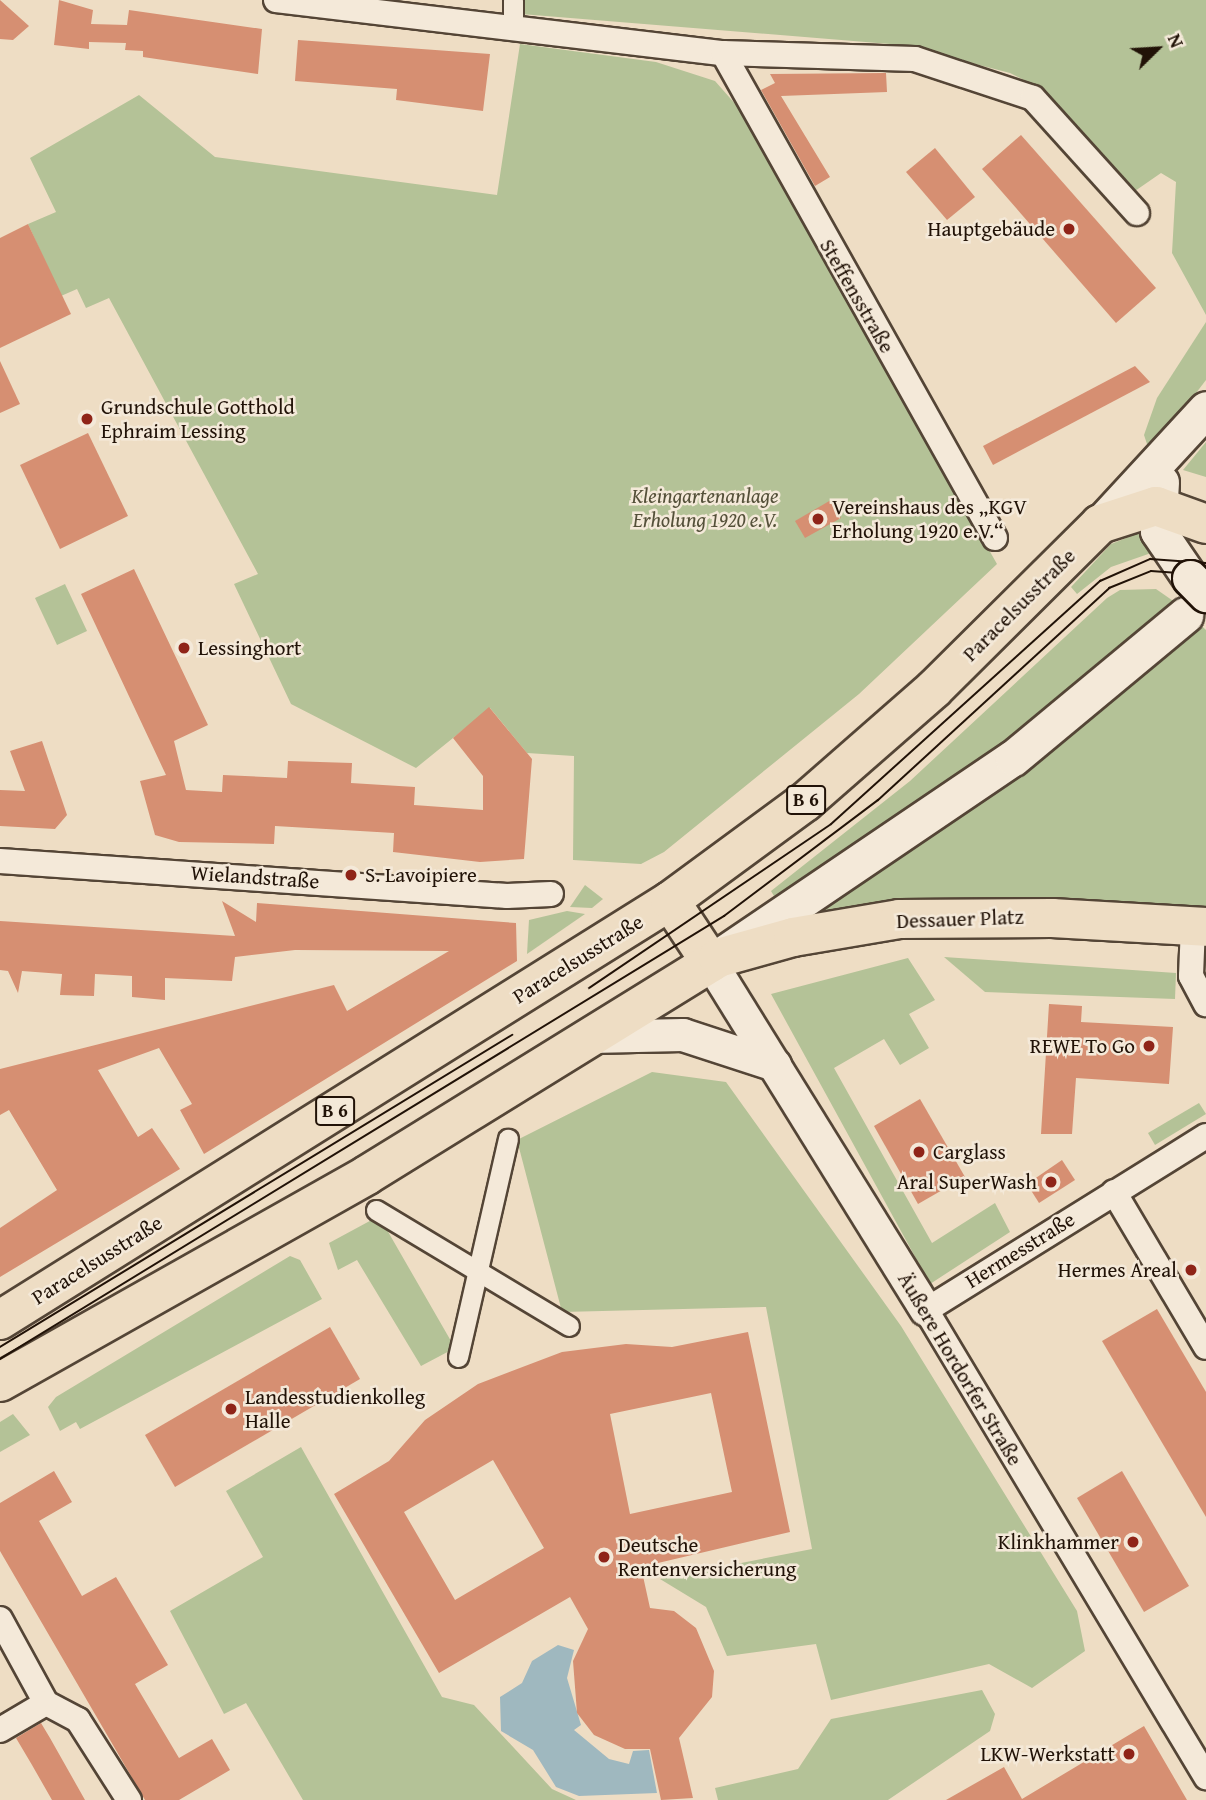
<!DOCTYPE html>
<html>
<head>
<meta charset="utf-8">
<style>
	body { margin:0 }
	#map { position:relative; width:1206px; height:1800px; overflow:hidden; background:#eeddc4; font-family:"Gentium Book Plus",serif }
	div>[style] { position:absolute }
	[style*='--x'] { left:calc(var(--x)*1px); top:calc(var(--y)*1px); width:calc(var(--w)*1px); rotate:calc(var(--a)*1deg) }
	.green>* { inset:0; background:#b4c297 }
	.water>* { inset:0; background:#9fb8bf }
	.building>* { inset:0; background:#d68f72 }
	.roads { filter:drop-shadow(2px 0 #544536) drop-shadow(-2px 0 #544536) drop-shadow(0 2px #544536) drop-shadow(0 -2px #544536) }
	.pedestrian>* { height:19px; margin:-9.5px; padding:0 9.5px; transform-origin:9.5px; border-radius:9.5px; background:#f4e9d9 }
	.minor>* { height:24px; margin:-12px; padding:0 12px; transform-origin:12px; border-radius:12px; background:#f4e9d9 }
	.tertiary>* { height:32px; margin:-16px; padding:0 16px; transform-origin:16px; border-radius:16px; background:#f4e9d9 }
	.secondary>* { height:35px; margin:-17.5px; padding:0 17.5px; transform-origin:17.5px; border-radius:17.5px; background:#f4e9d9 }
	.primary>* { height:38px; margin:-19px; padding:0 19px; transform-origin:19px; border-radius:19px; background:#eeddc4 }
	.tram>* { height:2px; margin:-1px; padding:0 1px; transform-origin:1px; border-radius:1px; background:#211207 }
	.bridges { filter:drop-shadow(2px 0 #211207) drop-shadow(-2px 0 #211207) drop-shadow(0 2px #211207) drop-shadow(0 -2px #211207) }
	.secondary-bridge>* { height:35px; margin:-17.5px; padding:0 17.5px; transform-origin:17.5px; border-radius:17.5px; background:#f4e9d9 }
	.dots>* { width:19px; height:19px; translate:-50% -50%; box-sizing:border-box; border:4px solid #f4e9d9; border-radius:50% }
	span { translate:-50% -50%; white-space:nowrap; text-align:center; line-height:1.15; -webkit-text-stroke:5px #f4e9d9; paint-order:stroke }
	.shield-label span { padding:2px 5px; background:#f4e9d9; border:2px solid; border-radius:5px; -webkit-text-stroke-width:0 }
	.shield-label { font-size:19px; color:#211207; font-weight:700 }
	.poi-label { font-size:21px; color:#211207 }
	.right { translate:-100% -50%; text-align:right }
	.left { translate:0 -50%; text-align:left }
	.street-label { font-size:21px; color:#211207 }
	.park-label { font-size:21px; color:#545039; font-style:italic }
	.north { position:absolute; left:1122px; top:14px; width:70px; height:70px; -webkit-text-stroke:5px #f4e9d9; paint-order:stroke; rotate:66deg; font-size:19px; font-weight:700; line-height:28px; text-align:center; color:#211207 }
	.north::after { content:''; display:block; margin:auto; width:24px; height:32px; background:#211207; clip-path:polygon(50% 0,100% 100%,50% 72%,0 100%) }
</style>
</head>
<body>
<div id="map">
	<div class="green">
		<i style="clip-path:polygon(521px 0,1206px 0,1206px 315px,1172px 253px,1176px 182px,1161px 173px,1135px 191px,1042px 89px,1010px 73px,902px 45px,521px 14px)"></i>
		<i style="clip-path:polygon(520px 44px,656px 62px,715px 81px,737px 106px,997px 564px,859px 694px,664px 852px,641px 864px,573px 860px,574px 756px,527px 753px,490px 708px,416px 768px,291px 704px,234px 584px,258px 574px,109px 298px,86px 308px,77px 289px,61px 296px,28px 224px,56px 212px,30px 158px,139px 95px,215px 157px,497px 195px)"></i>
		<i style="clip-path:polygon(1206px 322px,1206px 380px,1150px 453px,1144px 435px,1157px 398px)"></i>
		<i style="clip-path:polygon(1206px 442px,1206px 477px,1183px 470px)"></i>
		<i style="clip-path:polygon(1139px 533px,1154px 552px,1111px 567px,1077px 594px,1071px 587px,1111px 544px)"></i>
		<i style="clip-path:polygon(65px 584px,87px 631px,57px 645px,35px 598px)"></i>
		<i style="clip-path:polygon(1156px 589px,1179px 605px,972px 770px,774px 896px,771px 891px,910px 781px,1107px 598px,1120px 590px)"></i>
		<i style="clip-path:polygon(1197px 622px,1206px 630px,1206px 907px,1017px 900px,797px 925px)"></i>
		<i style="clip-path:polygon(585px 885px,603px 899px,592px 908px,570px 907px)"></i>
		<i style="clip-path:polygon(567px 911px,585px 914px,527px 954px,529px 920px)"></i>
		<i style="clip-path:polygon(944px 957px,1176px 973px,1175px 999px,985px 992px)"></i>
		<i style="clip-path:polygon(908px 958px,935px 1000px,909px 1014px,929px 1048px,900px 1065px,884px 1039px,834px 1068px,932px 1243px,995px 1203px,1010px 1232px,930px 1284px,771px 994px)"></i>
		<i style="clip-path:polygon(652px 1072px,726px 1082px,901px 1326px,1077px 1611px,1085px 1651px,1032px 1688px,989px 1664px,831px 1700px,816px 1644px,727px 1656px,706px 1607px,660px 1579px,812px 1549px,766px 1307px,562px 1312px,517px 1140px)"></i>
		<i style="clip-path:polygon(1199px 1103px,1206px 1114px,1155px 1145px,1148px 1133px)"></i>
		<i style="clip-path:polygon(379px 1216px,455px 1348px,421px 1366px,357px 1260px,338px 1270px,329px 1243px)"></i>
		<i style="clip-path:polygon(290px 1256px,300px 1260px,322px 1299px,80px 1429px,76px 1422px,60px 1431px,48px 1407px,56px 1397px)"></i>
		<i style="clip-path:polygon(13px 1414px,30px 1435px,0 1452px,0 1422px)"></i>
		<i style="clip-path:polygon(301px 1447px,442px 1697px,474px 1705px,552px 1789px,576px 1800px,303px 1800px,246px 1703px,224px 1714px,170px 1611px,263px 1557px,226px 1491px)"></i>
		<i style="clip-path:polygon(982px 1690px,995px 1714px,990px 1731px,888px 1800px,718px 1800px,715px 1788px,798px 1769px,831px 1719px)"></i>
	</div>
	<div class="water">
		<i style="clip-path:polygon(558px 1645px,574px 1650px,567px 1678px,581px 1725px,574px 1730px,609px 1759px,629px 1764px,633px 1751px,649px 1750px,657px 1793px,579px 1796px,556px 1787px,533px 1750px,501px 1731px,500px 1697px,522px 1683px,532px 1661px)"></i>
	</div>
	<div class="building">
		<i style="clip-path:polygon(0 0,29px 26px,13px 40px,0 39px)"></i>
		<i style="clip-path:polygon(59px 0,93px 10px,91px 24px,127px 25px,129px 10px,262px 29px,258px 74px,143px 57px,143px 51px,125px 50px,126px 43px,89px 42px,89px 49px,54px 45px)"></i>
		<i style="clip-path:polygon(298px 40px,490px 54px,483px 111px,396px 100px,397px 89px,295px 81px)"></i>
		<i style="clip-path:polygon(886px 73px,887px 92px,781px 96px,830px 177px,815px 186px,761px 90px,775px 83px,770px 74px)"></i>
		<i style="clip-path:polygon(1021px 135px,1156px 288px,1116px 323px,982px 169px)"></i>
		<i style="clip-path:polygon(935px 148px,975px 197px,947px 220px,906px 172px)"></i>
		<i style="clip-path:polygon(28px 224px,71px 314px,0 348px,0 238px)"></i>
		<i style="clip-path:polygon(0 361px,20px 404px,0 413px)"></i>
		<i style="clip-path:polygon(1135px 366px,1150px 382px,993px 465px,983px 446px)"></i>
		<i style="clip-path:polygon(88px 433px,128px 516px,60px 549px,20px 465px)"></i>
		<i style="clip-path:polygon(831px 500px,841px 518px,805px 538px,795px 521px)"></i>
		<i style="clip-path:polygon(134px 569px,208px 725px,174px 741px,186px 790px,222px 792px,223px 775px,287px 778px,288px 761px,352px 763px,351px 783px,415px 787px,414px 805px,483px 810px,483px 776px,453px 738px,489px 707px,532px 759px,524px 859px,480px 862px,393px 852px,394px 833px,275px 826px,274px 844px,179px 842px,155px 835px,140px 781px,166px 775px,81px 594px)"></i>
		<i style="clip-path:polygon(42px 741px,67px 815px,55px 829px,0 826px,0 790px,25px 791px,10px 751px)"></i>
		<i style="clip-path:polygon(222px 901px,256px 922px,257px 903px,516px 923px,517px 961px,204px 1154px,180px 1110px,192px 1104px,159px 1048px,98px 1070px,138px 1137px,152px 1128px,180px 1169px,0 1277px,0 1228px,57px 1190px,9px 1110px,0 1115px,0 1069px,334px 985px,347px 1011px,449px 951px,295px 950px,235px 957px,232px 981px,165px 978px,165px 1000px,132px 997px,132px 976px,95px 974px,94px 996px,60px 995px,62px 974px,22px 971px,18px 993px,8px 971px,0 970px,0 921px,235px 936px)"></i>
		<i style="clip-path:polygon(1049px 1004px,1082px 1006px,1081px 1022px,1173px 1027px,1169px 1084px,1076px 1078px,1072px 1134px,1041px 1134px)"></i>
		<i style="clip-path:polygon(920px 1099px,965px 1177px,918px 1204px,874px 1126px)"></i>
		<i style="clip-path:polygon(1062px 1160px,1075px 1180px,1039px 1203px,1027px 1184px)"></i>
		<i style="clip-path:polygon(1157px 1309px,1206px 1392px,1206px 1517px,1102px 1341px)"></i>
		<i style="clip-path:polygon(330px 1327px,360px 1379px,175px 1487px,145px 1435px)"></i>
		<i style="clip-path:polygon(evenodd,748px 1332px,790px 1532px,641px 1567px,650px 1608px,674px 1611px,696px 1628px,714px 1671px,712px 1697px,679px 1738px,693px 1798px,661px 1800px,650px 1749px,625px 1749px,594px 1735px,577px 1713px,573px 1661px,588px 1629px,570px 1597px,439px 1673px,334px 1494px,389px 1461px,425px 1420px,478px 1384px,562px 1352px,626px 1344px,672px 1347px,748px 1332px,711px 1393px,732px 1492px,630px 1514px,610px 1414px,711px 1393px,748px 1332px,493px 1460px,544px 1548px,455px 1600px,404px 1512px,493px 1460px)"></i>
		<i style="clip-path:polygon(54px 1471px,72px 1502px,39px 1521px,82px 1596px,116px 1577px,168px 1665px,135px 1684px,179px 1758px,212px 1739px,230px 1770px,179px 1800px,145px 1800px,0 1551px,0 1503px)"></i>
		<i style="clip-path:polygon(1122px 1471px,1189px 1586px,1144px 1612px,1077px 1498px)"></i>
		<i style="clip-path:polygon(41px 1723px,50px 1738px,85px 1800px,52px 1800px,32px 1765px,16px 1738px)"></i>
		<i style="clip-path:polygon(1144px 1726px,1187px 1800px,946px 1800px,1004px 1767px,1022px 1799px)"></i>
	</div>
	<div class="roads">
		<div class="pedestrian">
			<i style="--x:513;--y:27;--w:27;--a:-90"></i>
			<i style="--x:376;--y:1210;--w:225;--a:31"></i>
			<i style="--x:458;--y:1357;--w:224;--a:-77.1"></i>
		</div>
		<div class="minor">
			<i style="--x:276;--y:0;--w:450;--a:6.8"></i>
			<i style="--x:723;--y:53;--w:192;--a:1.8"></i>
			<i style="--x:915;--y:59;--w:124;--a:18.3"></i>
			<i style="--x:1033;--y:98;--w:155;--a:47.9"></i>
			<i style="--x:723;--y:53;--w:556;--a:60.72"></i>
			<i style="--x:0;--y:861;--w:508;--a:3.95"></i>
			<i style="--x:507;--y:896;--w:44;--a:-2.6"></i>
			<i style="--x:1193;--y:926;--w:50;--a:92.3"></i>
			<i style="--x:1191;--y:976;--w:32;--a:62"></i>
			<i style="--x:1206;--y:1136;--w:330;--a:148.1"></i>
			<i style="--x:926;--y:1310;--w:545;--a:59.05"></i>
			<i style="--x:1114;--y:1192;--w:180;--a:59.3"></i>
			<i style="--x:0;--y:1619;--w:96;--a:61.3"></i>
			<i style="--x:46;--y:1703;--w:36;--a:28"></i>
			<i style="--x:78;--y:1720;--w:95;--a:57.5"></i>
			<i style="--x:0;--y:1730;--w:53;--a:-30.4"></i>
		</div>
		<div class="tertiary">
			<i style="--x:711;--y:963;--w:408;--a:58.2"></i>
			<i style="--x:591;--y:1037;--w:92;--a:-1.2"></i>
			<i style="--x:683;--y:1035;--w:97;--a:18.1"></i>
		</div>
		<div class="secondary">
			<i style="--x:1161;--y:482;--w:49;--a:93.5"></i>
			<i style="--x:1158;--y:531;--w:57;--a:55.8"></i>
			<i style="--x:1100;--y:524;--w:156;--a:-47.3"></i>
			<i style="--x:723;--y:954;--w:350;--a:-34.1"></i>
			<i style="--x:1013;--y:758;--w:224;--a:-39.7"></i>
		</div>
		<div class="primary">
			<i style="--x:670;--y:901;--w:74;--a:56.5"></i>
			<i style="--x:0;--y:1320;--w:790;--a:-32.02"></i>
			<i style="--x:670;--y:901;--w:167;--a:-36.3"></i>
			<i style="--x:805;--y:802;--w:171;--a:-41.2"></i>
			<i style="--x:934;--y:689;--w:234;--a:-44.8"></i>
			<i style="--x:1100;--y:524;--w:59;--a:-17.8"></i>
			<i style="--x:1156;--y:506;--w:53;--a:19.8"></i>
			<i style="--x:0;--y:1382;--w:421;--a:-29.4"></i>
			<i style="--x:367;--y:1175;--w:413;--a:-31.7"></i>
			<i style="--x:718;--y:958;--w:78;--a:-15.6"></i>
			<i style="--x:793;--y:937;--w:108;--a:-9.6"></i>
			<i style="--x:899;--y:919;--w:153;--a:-0.4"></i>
			<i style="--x:1052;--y:918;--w:154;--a:3.3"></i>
		</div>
	</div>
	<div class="tram">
		<i style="--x:589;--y:988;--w:292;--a:-34.1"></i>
		<i style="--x:831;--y:824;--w:363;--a:-42.1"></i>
		<i style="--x:1100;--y:581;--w:55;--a:-23.7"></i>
		<i style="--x:1150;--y:559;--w:56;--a:4.1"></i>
		<i style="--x:0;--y:1347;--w:600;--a:-31.36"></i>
		<i style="--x:0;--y:1359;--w:849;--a:-31.46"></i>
		<i style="--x:724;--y:916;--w:193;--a:-37"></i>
		<i style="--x:878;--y:800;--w:314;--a:-42.5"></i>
		<i style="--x:1109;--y:588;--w:45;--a:-22"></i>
		<i style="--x:1151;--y:571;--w:55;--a:4.2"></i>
	</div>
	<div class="bridges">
		<div class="secondary-bridge">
			<i style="--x:1190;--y:578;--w:23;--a:45"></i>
		</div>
	</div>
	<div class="dots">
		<i style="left:1069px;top:229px;background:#8f2418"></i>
		<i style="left:87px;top:419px;background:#8f2418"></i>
		<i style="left:818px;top:519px;background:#8f2418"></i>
		<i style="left:184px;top:648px;background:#8f2418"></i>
		<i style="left:351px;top:875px;background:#8f2418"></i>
		<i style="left:1149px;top:1046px;background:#8f2418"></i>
		<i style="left:919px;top:1152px;background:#8f2418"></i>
		<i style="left:1051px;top:1182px;background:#8f2418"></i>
		<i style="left:1191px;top:1270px;background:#8f2418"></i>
		<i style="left:231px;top:1409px;background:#8f2418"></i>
		<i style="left:1133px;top:1542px;background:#8f2418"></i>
		<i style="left:604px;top:1557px;background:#8f2418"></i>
		<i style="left:1129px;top:1754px;background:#8f2418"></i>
	</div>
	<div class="shield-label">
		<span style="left:806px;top:800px">B 6</span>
		<span style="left:335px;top:1111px">B 6</span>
	</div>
	<div class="poi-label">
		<span class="right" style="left:1055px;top:229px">Hauptgebäude</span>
		<span class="left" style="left:101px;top:419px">Grundschule Gotthold<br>Ephraim Lessing</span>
		<span class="left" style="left:832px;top:519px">Vereinshaus des „KGV<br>Erholung 1920 e.V.“</span>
		<span class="left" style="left:198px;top:648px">Lessinghort</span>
		<span class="left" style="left:365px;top:875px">S. Lavoipiere</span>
		<span class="right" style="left:1135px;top:1046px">REWE To Go</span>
		<span class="left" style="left:933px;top:1152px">Carglass</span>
		<span class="right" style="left:1037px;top:1182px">Aral SuperWash</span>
		<span class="right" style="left:1177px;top:1270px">Hermes Areal</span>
		<span class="left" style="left:245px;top:1409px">Landesstudienkolleg<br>Halle</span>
		<span class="right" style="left:1119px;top:1542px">Klinkhammer</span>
		<span class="left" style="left:618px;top:1557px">Deutsche<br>Rentenversicherung</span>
		<span class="right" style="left:1115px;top:1754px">LKW-Werkstatt</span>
	</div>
	<div class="street-label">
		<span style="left:857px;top:296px;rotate:60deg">Steffensstraße</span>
		<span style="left:1019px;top:605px;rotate:-45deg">Paracelsusstraße</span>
		<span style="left:255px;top:877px;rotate:4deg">Wielandstraße</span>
		<span style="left:960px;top:919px;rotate:-2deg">Dessauer Platz</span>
		<span style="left:578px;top:959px;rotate:-32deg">Paracelsusstraße</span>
		<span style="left:1020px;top:1250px;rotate:-32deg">Hermesstraße</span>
		<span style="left:97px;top:1260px;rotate:-32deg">Paracelsusstraße</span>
		<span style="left:960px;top:1369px;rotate:59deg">Äußere Hordorfer Straße</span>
	</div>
	<div class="park-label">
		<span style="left:705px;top:508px">Kleingartenanlage<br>Erholung 1920 e.V.</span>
	</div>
	<div class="north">N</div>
</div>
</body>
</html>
